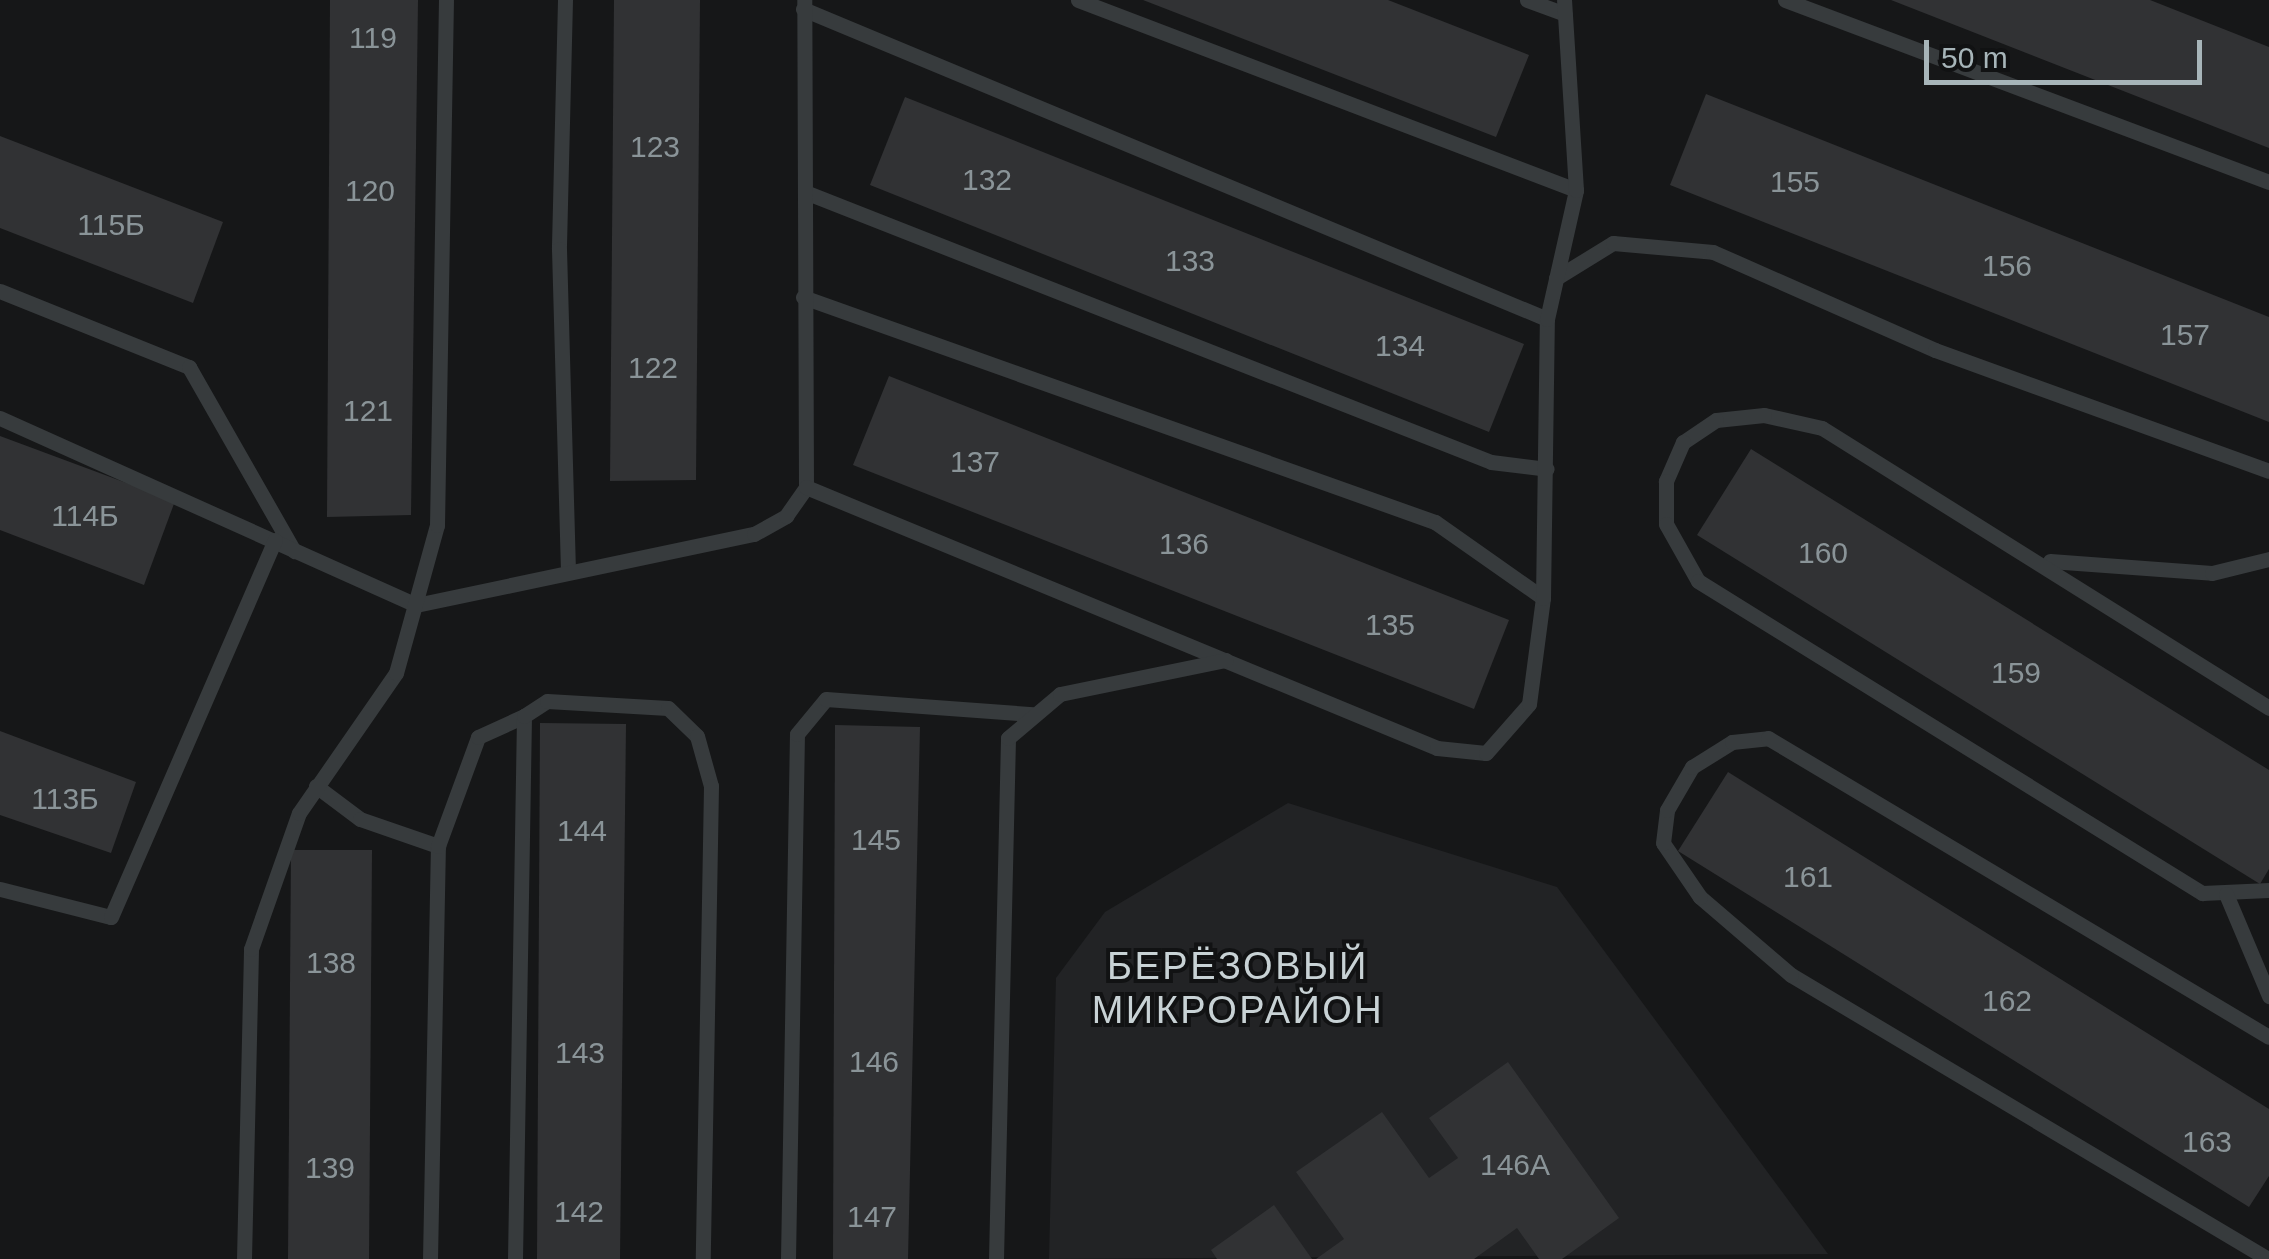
<!DOCTYPE html>
<html>
<head>
<meta charset="utf-8">
<style>
	body { margin:0 }
	#map { position:relative; width:2269px; height:1259px; overflow:hidden; background:#161718; font-family:Helvetica,sans-serif }
	div>[style] { position:absolute }
	[style*='--x'] { left:calc(var(--x)*1px); top:calc(var(--y)*1px); width:calc(var(--w)*1px); rotate:calc(var(--a)*1deg) }
	.built>* { inset:0; background:#222325 }
	.building>* { inset:0; background:#313234 }
	.lane>* { height:15px; margin:-7.5px; padding:0 7.5px; transform-origin:7.5px; border-radius:7.5px; background:#373b3d }
	span { translate:-50% -50%; white-space:nowrap; text-align:center; line-height:1.15; -webkit-text-stroke:8px #111213; paint-order:stroke }
	.number-label { font-size:30px; color:#8a9498 }
	.number-label span { -webkit-text-stroke-width:0 }
	.neighbourhood-label { font-size:38px; color:#c8d2d5; letter-spacing:2.5px }
	.scale { position:absolute; left:1924px; top:40px; width:278px; height:45px; box-sizing:border-box; border:5px solid #a7b5b9; border-top:0; padding-left:12px; font-size:30px; line-height:35px; white-space:nowrap; color:#a7b5b9; -webkit-text-stroke:8px #111213; paint-order:stroke }
</style>
</head>
<body>
<div id="map">
	<div class="built">
		<i style="clip-path:polygon(1288px 803px,1557px 887px,1828px 1254px,1049px 1259px,1056px 978px,1105px 912px)"></i>
	</div>
	<div class="building">
		<i style="clip-path:polygon(330px 0,418px 0,411px 515px,327px 517px)"></i>
		<i style="clip-path:polygon(614px 0,700px 0,696px 480px,610px 481px)"></i>
		<i style="clip-path:polygon(1143px 0,1388px 0,1529px 55px,1496px 137px)"></i>
		<i style="clip-path:polygon(1891px 0,2150px 0,2269px 47px,2269px 148px)"></i>
		<i style="clip-path:polygon(1706px 94px,2269px 317px,2269px 422px,1670px 185px)"></i>
		<i style="clip-path:polygon(905px 97px,1524px 344px,1489px 432px,870px 185px)"></i>
		<i style="clip-path:polygon(0 136px,223px 222px,193px 303px,0 228px)"></i>
		<i style="clip-path:polygon(889px 376px,1509px 620px,1474px 709px,853px 465px)"></i>
		<i style="clip-path:polygon(0 436px,175px 501px,144px 585px,0 530px)"></i>
		<i style="clip-path:polygon(1751px 449px,2269px 770px,2269px 869px,2260px 884px,1697px 535px)"></i>
		<i style="clip-path:polygon(540px 723px,626px 724px,620px 1259px,537px 1259px)"></i>
		<i style="clip-path:polygon(835px 725px,920px 727px,908px 1259px,833px 1259px)"></i>
		<i style="clip-path:polygon(0 731px,136px 782px,111px 853px,0 815px)"></i>
		<i style="clip-path:polygon(1728px 772px,2269px 1109px,2269px 1176px,2249px 1207px,1678px 851px)"></i>
		<i style="clip-path:polygon(291px 850px,372px 850px,369px 1259px,288px 1259px)"></i>
		<i style="clip-path:polygon(1508px 1062px,1619px 1218px,1562px 1259px,1539px 1259px,1517px 1228px,1474px 1259px,1316px 1259px,1344px 1239px,1296px 1172px,1382px 1112px,1429px 1178px,1458px 1158px,1429px 1118px)"></i>
		<i style="clip-path:polygon(1274px 1205px,1312px 1259px,1217px 1259px,1211px 1250px)"></i>
	</div>
	<div class="lane">
		<i style="--x:565;--y:0;--w:249;--a:91.4"></i>
		<i style="--x:559;--y:249;--w:317;--a:88.4"></i>
		<i style="--x:1078;--y:0;--w:533;--a:20.88"></i>
		<i style="--x:1527;--y:0;--w:40;--a:20.2"></i>
		<i style="--x:1785;--y:0;--w:517;--a:20.61"></i>
		<i style="--x:803;--y:9;--w:806;--a:22.62"></i>
		<i style="--x:805;--y:192;--w:737;--a:21.48"></i>
		<i style="--x:1491;--y:462;--w:56;--a:7.1"></i>
		<i style="--x:1556;--y:278;--w:67;--a:-31.6"></i>
		<i style="--x:1613;--y:243;--w:100;--a:5.1"></i>
		<i style="--x:1713;--y:252;--w:243;--a:23.8"></i>
		<i style="--x:1935;--y:350;--w:355;--a:19.9"></i>
		<i style="--x:0;--y:291;--w:204;--a:21.9"></i>
		<i style="--x:189;--y:367;--w:212;--a:60.3"></i>
		<i style="--x:803;--y:297;--w:671;--a:19.6"></i>
		<i style="--x:1435;--y:522;--w:132;--a:35.1"></i>
		<i style="--x:0;--y:418;--w:456;--a:24.2"></i>
		<i style="--x:416;--y:605;--w:345;--a:-11.9"></i>
		<i style="--x:754;--y:534;--w:37;--a:-29"></i>
		<i style="--x:786;--y:516;--w:35;--a:-55"></i>
		<i style="--x:806;--y:487;--w:487;--a:-90.2"></i>
		<i style="--x:806;--y:487;--w:683;--a:22.47"></i>
		<i style="--x:1437;--y:748;--w:49;--a:5.8"></i>
		<i style="--x:1486;--y:753;--w:65;--a:-48.7"></i>
		<i style="--x:1529;--y:704;--w:107;--a:-82.5"></i>
		<i style="--x:1543;--y:598;--w:279;--a:-89.2"></i>
		<i style="--x:1547;--y:319;--w:132;--a:-77.3"></i>
		<i style="--x:1576;--y:190;--w:190;--a:-93.6"></i>
		<i style="--x:2050;--y:561;--w:162;--a:4.2"></i>
		<i style="--x:2212;--y:573;--w:59;--a:-13.8"></i>
		<i style="--x:2269;--y:708;--w:527;--a:-147.94"></i>
		<i style="--x:1822;--y:428;--w:59;--a:-167.4"></i>
		<i style="--x:1764;--y:415;--w:48;--a:174.1"></i>
		<i style="--x:1716;--y:420;--w:40;--a:146"></i>
		<i style="--x:1683;--y:442;--w:43;--a:113.6"></i>
		<i style="--x:1666;--y:481;--w:43;--a:90"></i>
		<i style="--x:1666;--y:524;--w:65;--a:60.7"></i>
		<i style="--x:1698;--y:581;--w:593;--a:31.76"></i>
		<i style="--x:2202;--y:893;--w:67;--a:-2.6"></i>
		<i style="--x:316;--y:786;--w:55;--a:36.9"></i>
		<i style="--x:360;--y:819;--w:83;--a:19.1"></i>
		<i style="--x:0;--y:889;--w:114;--a:14.2"></i>
		<i style="--x:111;--y:917;--w:411;--a:-66.5"></i>
		<i style="--x:2226;--y:894;--w:111;--a:67.1"></i>
		<i style="--x:244;--y:1259;--w:310;--a:-88.7"></i>
		<i style="--x:251;--y:949;--w:144;--a:-70.6"></i>
		<i style="--x:299;--y:813;--w:170;--a:-55.3"></i>
		<i style="--x:396;--y:673;--w:154;--a:-74.5"></i>
		<i style="--x:437;--y:525;--w:525;--a:-89.02"></i>
		<i style="--x:430;--y:1259;--w:413;--a:-88.9"></i>
		<i style="--x:438;--y:846;--w:116;--a:-69.8"></i>
		<i style="--x:478;--y:737;--w:51;--a:-24.5"></i>
		<i style="--x:515;--y:1259;--w:543;--a:-89.05"></i>
		<i style="--x:524;--y:716;--w:27;--a:-33"></i>
		<i style="--x:547;--y:701;--w:121;--a:3.3"></i>
		<i style="--x:668;--y:708;--w:40;--a:44"></i>
		<i style="--x:697;--y:736;--w:52;--a:74.4"></i>
		<i style="--x:711;--y:786;--w:473;--a:91"></i>
		<i style="--x:788;--y:1259;--w:525;--a:-89.02"></i>
		<i style="--x:797;--y:734;--w:45;--a:-50.4"></i>
		<i style="--x:826;--y:699;--w:207;--a:4.2"></i>
		<i style="--x:996;--y:1259;--w:521;--a:-88.68"></i>
		<i style="--x:1008;--y:738;--w:68;--a:-40.2"></i>
		<i style="--x:1060;--y:694;--w:169;--a:-11.6"></i>
		<i style="--x:2268;--y:1259;--w:555;--a:-149.23"></i>
		<i style="--x:1791;--y:975;--w:120;--a:-139.4"></i>
		<i style="--x:1700;--y:897;--w:65;--a:-124.4"></i>
		<i style="--x:1663;--y:843;--w:33;--a:-83"></i>
		<i style="--x:1667;--y:810;--w:50;--a:-59.8"></i>
		<i style="--x:1692;--y:767;--w:47;--a:-32"></i>
		<i style="--x:1732;--y:742;--w:36;--a:-6"></i>
		<i style="--x:1768;--y:738;--w:583;--a:30.83"></i>
	</div>
	<div class="number-label">
		<span style="left:373px;top:38px">119</span>
		<span style="left:655px;top:147px">123</span>
		<span style="left:987px;top:180px">132</span>
		<span style="left:1795px;top:182px">155</span>
		<span style="left:370px;top:191px">120</span>
		<span style="left:111px;top:225px">115Б</span>
		<span style="left:1190px;top:261px">133</span>
		<span style="left:2007px;top:266px">156</span>
		<span style="left:2185px;top:335px">157</span>
		<span style="left:1400px;top:346px">134</span>
		<span style="left:653px;top:368px">122</span>
		<span style="left:368px;top:411px">121</span>
		<span style="left:975px;top:462px">137</span>
		<span style="left:85px;top:516px">114Б</span>
		<span style="left:1184px;top:544px">136</span>
		<span style="left:1823px;top:553px">160</span>
		<span style="left:1390px;top:625px">135</span>
		<span style="left:2016px;top:673px">159</span>
		<span style="left:65px;top:799px">113Б</span>
		<span style="left:582px;top:831px">144</span>
		<span style="left:876px;top:840px">145</span>
		<span style="left:1808px;top:877px">161</span>
		<span style="left:331px;top:963px">138</span>
		<span style="left:2007px;top:1001px">162</span>
		<span style="left:580px;top:1053px">143</span>
		<span style="left:874px;top:1062px">146</span>
		<span style="left:2207px;top:1142px">163</span>
		<span style="left:1515px;top:1165px">146А</span>
		<span style="left:330px;top:1168px">139</span>
		<span style="left:579px;top:1212px">142</span>
		<span style="left:872px;top:1217px">147</span>
	</div>
	<div class="neighbourhood-label">
		<span style="left:1238px;top:989px">БЕРЁЗОВЫЙ<br>МИКРОРАЙОН</span>
	</div>
	<div class="scale">50 m</div>
</div>
</body>
</html>
